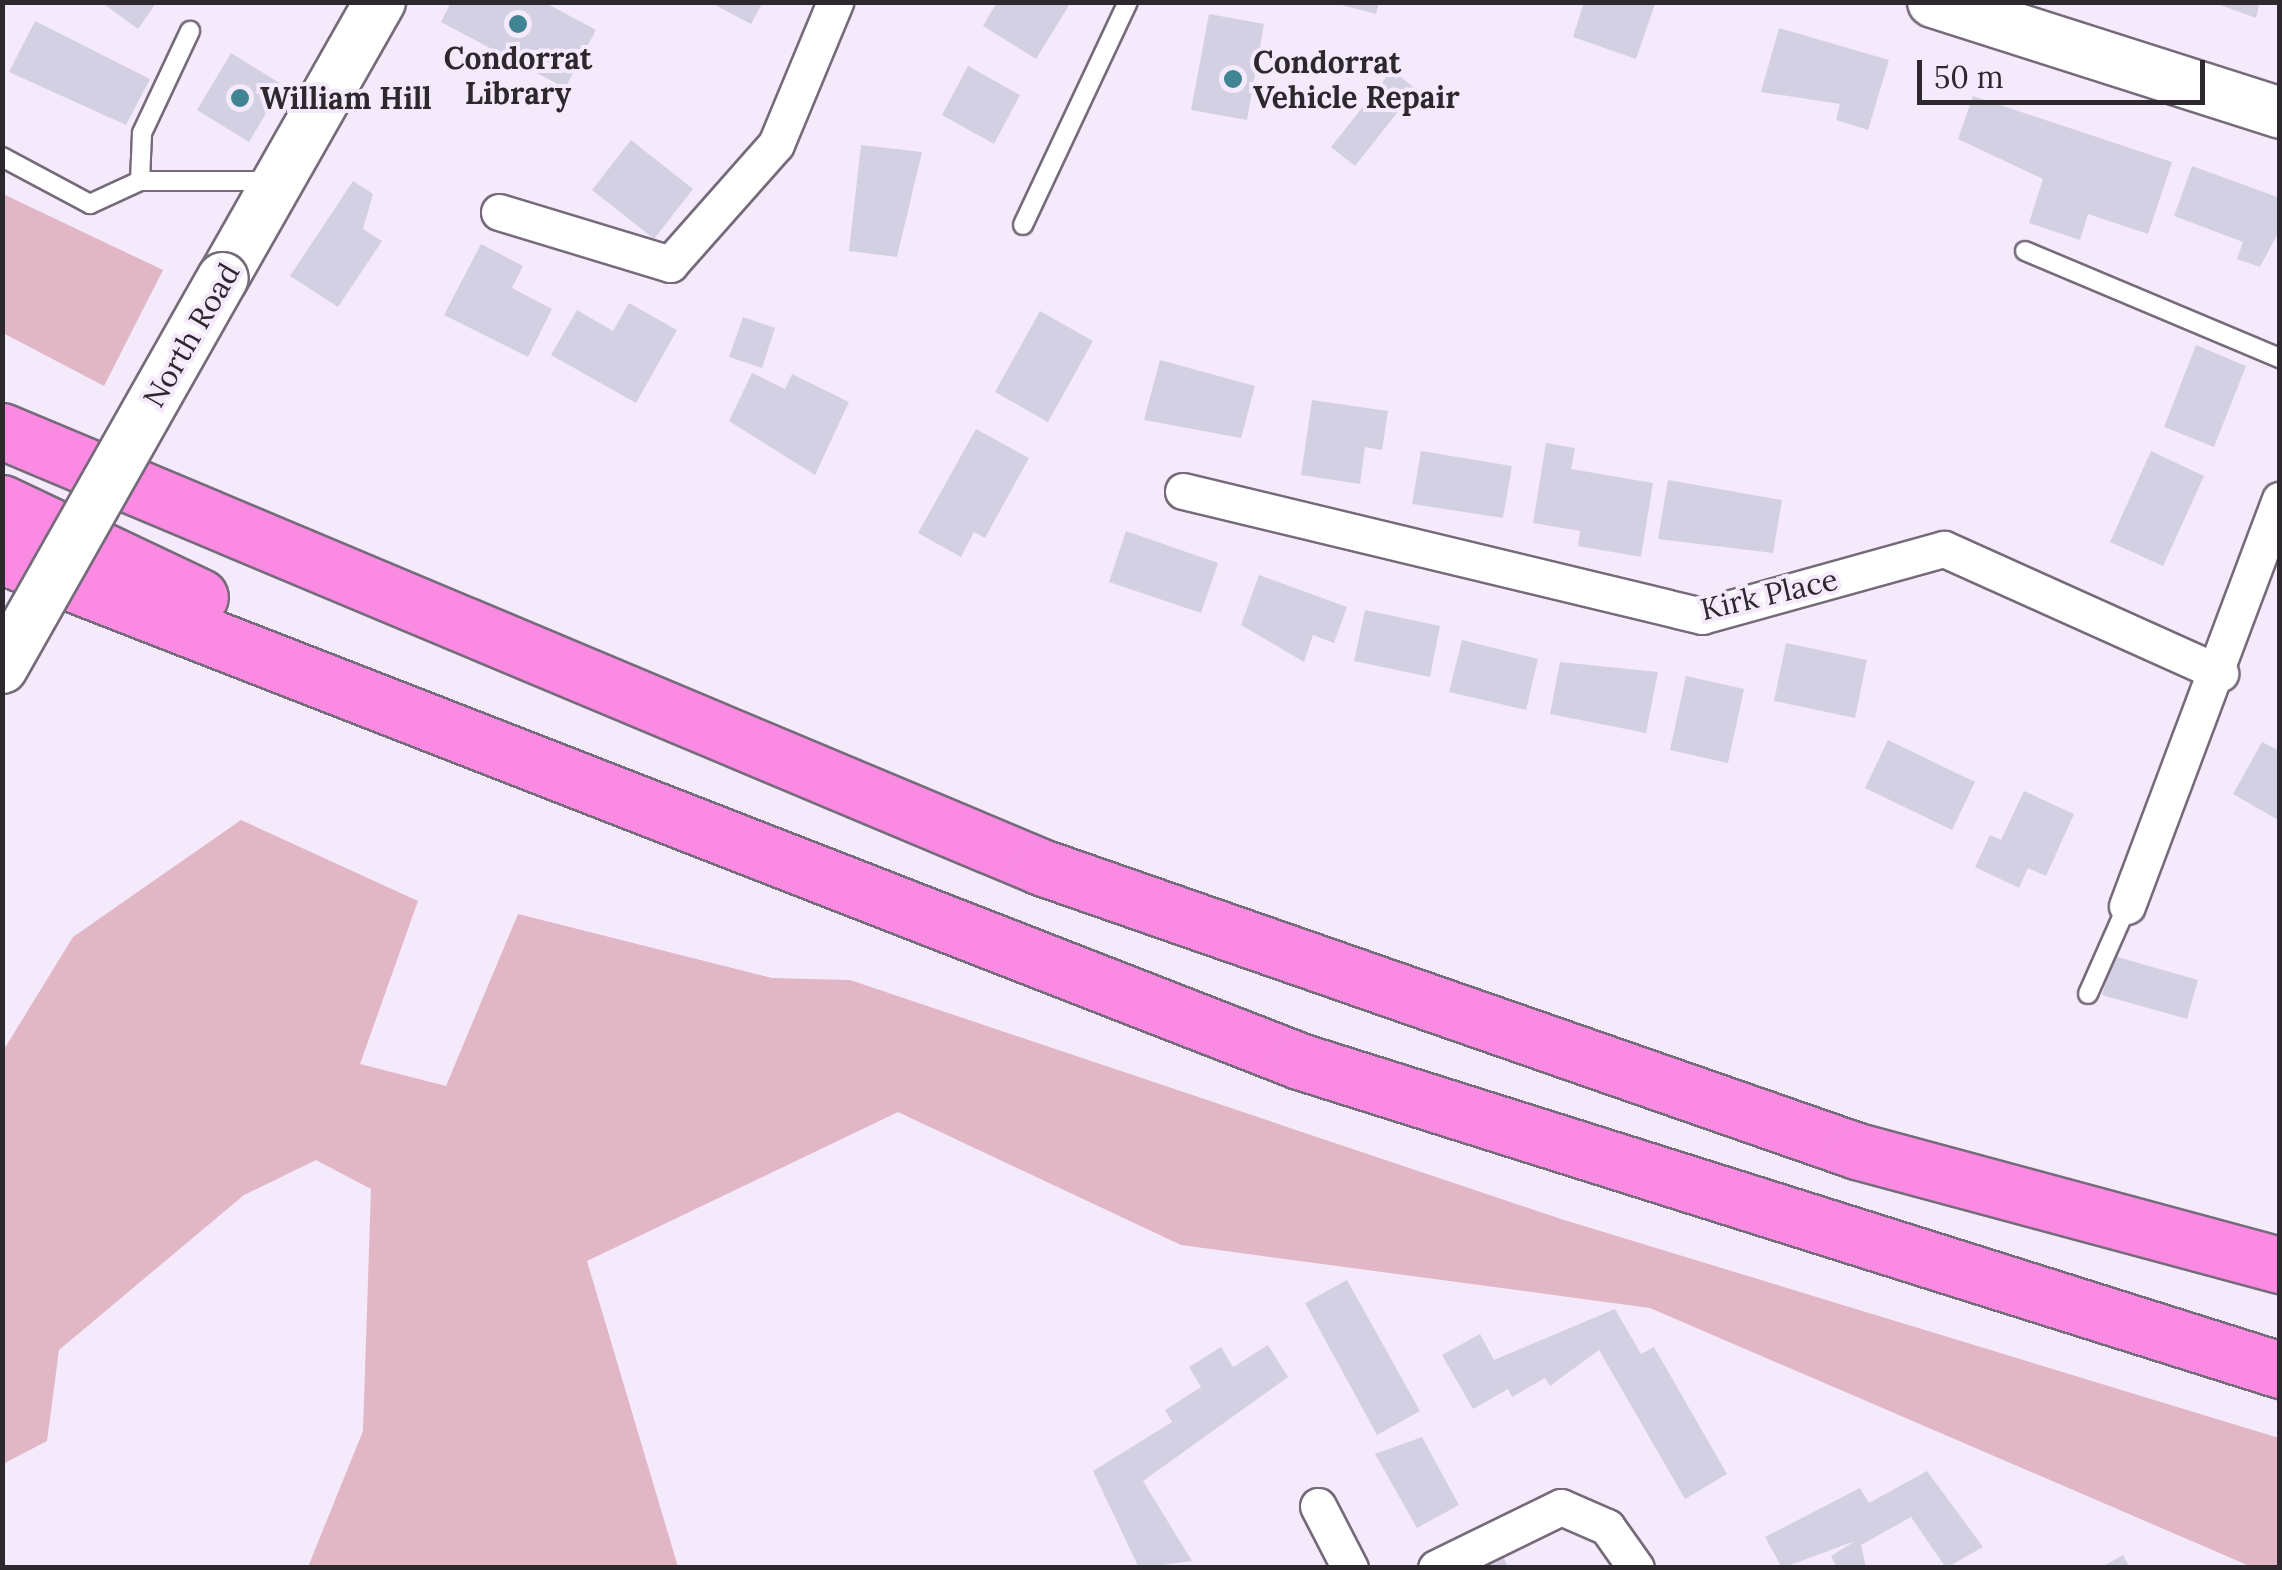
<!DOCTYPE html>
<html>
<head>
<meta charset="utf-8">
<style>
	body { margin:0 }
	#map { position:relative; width:2282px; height:1570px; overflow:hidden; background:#f5eafb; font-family:Lora,serif }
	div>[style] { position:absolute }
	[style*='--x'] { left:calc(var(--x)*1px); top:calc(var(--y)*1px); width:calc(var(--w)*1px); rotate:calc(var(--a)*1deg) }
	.green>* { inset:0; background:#e1b6c5 }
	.building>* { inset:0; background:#d4d0e4 }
	.roads { filter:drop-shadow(2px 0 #756b7a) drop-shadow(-2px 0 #756b7a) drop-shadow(0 2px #756b7a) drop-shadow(0 -2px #756b7a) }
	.lane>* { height:18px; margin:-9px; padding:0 9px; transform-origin:9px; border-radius:9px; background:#fff }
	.street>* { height:35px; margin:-17.5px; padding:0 17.5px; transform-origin:17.5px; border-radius:17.5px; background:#fff }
	.secondary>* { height:50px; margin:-25px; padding:0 25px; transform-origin:25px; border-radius:25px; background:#fff }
	.highway>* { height:55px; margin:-27.5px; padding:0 27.5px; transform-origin:27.5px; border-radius:27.5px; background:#fa8ae2 }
	.bridges { filter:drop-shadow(2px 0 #756b7a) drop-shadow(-2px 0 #756b7a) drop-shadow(0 2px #756b7a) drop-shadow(0 -2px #756b7a) }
	.secondary-bridge>* { height:50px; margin:-25px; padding:0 25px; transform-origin:25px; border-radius:25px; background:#fff }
	.dots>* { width:28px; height:28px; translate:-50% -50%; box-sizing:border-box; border:5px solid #f5eafb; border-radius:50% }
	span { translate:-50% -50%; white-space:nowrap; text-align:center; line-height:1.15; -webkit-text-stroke:8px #f5eafb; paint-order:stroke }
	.poi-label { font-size:30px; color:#2c282e; font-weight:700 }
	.left { translate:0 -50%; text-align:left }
	.street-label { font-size:30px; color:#2c282e }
	.frame { position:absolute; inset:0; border:5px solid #2c282e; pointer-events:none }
	.scale { position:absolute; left:1917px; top:60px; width:288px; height:45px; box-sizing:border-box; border:5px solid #2c282e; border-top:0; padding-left:12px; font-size:30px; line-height:35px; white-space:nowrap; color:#2c282e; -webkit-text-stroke:8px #f5eafb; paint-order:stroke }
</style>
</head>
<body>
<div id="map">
	<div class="green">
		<i style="clip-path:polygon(3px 194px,163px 270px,104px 386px,3px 333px)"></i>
		<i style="clip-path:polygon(241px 820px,418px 901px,360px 1064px,446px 1086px,518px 914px,772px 978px,850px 980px,1561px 1219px,2279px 1438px,2279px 1567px,2252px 1567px,1650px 1308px,1181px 1245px,898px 1112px,587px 1261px,678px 1567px,308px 1567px,363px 1431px,371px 1189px,316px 1160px,244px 1195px,59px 1350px,47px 1441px,3px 1464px,3px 1051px,73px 937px)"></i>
	</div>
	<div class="building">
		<i style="clip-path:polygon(101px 2px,157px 2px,138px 29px)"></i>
		<i style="clip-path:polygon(451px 2px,544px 2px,596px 30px,565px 88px,441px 22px)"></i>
		<i style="clip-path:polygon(709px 2px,763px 2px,751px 24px)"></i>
		<i style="clip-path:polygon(997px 2px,1071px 2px,1036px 59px,983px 26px)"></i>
		<i style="clip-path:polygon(1330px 2px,1379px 2px,1376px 14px)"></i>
		<i style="clip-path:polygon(1584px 2px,1655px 4px,1636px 59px,1573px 37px)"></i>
		<i style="clip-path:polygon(2212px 2px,2260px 2px,2256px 18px)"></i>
		<i style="clip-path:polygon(1209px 14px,1264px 24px,1247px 120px,1191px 110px)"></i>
		<i style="clip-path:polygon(35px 21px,150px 79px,126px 125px,9px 72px)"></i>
		<i style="clip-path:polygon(1779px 28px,1889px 60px,1868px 130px,1836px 120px,1840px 104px,1761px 92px)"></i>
		<i style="clip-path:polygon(231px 53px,283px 85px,249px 142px,197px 110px)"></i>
		<i style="clip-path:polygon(968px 66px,1020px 95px,994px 144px,942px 115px)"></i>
		<i style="clip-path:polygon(1392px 70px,1416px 89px,1355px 166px,1331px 147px)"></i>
		<i style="clip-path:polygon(1973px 96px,2172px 162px,2148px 234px,2088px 214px,2080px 240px,2029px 223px,2043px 179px,1958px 139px)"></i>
		<i style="clip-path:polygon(631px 140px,693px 189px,654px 239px,592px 190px)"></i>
		<i style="clip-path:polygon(861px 145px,922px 152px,897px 257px,849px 251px)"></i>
		<i style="clip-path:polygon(2192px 166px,2280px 198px,2280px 229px,2260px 267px,2237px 259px,2243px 242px,2174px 216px)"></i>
		<i style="clip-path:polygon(353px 181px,373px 194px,363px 229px,382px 241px,338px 307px,290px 276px)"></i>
		<i style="clip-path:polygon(481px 244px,523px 266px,512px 288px,552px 309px,528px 357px,444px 315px)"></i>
		<i style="clip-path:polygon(629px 303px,677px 330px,636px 403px,551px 355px,577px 310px,613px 331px)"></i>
		<i style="clip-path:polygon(1040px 311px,1093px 341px,1048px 422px,995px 392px)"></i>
		<i style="clip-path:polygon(743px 317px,775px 328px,762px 368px,729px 357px)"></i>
		<i style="clip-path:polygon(2196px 345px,2246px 366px,2214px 447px,2164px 427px)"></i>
		<i style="clip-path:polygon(1160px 360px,1255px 386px,1241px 438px,1144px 420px)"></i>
		<i style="clip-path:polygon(752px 373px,785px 389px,792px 374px,849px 402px,815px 475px,729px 421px)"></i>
		<i style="clip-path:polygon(1312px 400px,1388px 411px,1382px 450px,1365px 447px,1360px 484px,1301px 475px)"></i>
		<i style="clip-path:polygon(976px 429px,1029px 458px,985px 538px,974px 532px,961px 557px,918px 533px)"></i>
		<i style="clip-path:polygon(1546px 443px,1575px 448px,1571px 469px,1653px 483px,1641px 557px,1578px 546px,1580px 531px,1533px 523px)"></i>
		<i style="clip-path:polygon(1421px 451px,1512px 466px,1503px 518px,1412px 504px)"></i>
		<i style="clip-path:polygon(2151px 451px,2204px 476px,2163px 566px,2110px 542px)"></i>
		<i style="clip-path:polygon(1668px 480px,1782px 500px,1773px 553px,1658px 539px)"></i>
		<i style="clip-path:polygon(1126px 531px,1218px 563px,1201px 613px,1109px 582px)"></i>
		<i style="clip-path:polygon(1259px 575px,1347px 607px,1334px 643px,1313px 635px,1304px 662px,1241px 625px)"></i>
		<i style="clip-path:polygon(1365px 610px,1440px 626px,1430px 677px,1354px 661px)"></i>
		<i style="clip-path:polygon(1462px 640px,1538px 659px,1526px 710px,1449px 692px)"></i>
		<i style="clip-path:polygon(1786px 643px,1867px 660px,1855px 718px,1774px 701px)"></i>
		<i style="clip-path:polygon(1560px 662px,1658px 672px,1646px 733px,1550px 714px)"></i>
		<i style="clip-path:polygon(1686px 676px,1744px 689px,1728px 763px,1670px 750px)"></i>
		<i style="clip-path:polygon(1888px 740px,1975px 782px,1952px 830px,1865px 788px)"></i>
		<i style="clip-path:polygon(2262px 742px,2280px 751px,2280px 821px,2233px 794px)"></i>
		<i style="clip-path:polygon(2024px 791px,2074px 814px,2046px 876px,2028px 868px,2019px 888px,1975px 867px,1990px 835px,2001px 840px)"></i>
		<i style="clip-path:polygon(2114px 956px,2198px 980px,2187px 1019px,2102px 995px)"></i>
		<i style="clip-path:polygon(1347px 1280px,1420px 1411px,1377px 1435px,1305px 1303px)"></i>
		<i style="clip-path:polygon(1615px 1309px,1641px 1354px,1654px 1347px,1727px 1474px,1685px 1499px,1599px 1350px,1550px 1386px,1545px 1378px,1512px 1397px,1508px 1389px,1473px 1409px,1442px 1355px,1480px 1334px,1494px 1360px)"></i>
		<i style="clip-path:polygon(1268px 1345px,1288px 1377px,1143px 1481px,1192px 1561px,1139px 1568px,1093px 1471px,1172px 1422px,1165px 1410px,1201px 1387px,1189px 1367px,1221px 1347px,1233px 1367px)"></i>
		<i style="clip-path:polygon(1422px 1437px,1459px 1505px,1417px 1528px,1375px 1454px)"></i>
		<i style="clip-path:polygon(1927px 1471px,1983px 1547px,1946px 1568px,1911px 1517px,1861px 1545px,1866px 1568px,1837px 1568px,1831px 1556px,1855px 1541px,1782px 1568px,1765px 1537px,1860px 1488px,1869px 1503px)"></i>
		<i style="clip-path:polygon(1496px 1543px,1509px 1568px,1452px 1568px)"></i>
		<i style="clip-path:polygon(2123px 1555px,2130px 1568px,2100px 1568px)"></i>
	</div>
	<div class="roads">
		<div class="lane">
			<i style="--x:2;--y:157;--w:100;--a:28.1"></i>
			<i style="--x:90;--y:204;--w:55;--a:-24.7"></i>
			<i style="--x:140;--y:181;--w:132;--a:0"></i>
			<i style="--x:140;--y:181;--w:48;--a:-87.6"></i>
			<i style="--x:142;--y:133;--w:113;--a:-64.8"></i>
			<i style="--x:1023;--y:225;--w:246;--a:-64.8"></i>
			<i style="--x:2025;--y:251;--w:277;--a:22.8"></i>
			<i style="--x:2088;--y:994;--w:96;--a:-66.1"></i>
		</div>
		<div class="street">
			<i style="--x:499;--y:212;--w:179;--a:16.9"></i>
			<i style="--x:670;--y:264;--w:160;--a:-48.5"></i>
			<i style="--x:776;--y:144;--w:154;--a:-67.4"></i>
			<i style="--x:1183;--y:491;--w:534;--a:13.54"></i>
			<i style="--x:1702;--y:616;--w:251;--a:-15.5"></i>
			<i style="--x:1944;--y:549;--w:303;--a:24.2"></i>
			<i style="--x:2127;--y:906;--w:434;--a:-69.4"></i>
			<i style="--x:1318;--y:1506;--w:70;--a:62.7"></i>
			<i style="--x:1436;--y:1568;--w:139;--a:-26"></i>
			<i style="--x:1561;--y:1507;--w:50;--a:23.5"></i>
			<i style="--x:1607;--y:1527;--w:50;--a:54.7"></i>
		</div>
		<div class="secondary">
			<i style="--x:1933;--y:2;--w:364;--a:17.7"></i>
			<i style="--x:223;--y:278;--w:318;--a:-60.4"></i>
		</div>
		<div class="highway">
			<i style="--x:2;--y:431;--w:1127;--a:22.76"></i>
			<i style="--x:1041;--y:867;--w:864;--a:19.19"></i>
			<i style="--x:1857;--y:1151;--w:438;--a:15.1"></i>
			<i style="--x:2;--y:503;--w:219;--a:25.4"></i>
			<i style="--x:2;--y:556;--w:1392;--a:21.27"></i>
			<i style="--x:1299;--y:1061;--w:1029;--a:17.48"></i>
		</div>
	</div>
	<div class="bridges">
		<div class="secondary-bridge">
			<i style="--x:2;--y:668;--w:448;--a:-60.5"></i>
		</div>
	</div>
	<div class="dots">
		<i style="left:518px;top:24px;background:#408593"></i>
		<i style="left:1233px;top:79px;background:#408593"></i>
		<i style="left:240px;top:98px;background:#408593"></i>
	</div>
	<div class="poi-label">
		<span style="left:518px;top:75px">Condorrat<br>Library</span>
		<span class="left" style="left:1253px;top:79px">Condorrat<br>Vehicle Repair</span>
		<span class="left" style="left:260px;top:98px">William Hill</span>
	</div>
	<div class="street-label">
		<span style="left:191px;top:335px;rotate:-60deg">North Road</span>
		<span style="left:1769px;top:594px;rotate:-13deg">Kirk Place</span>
	</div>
	<div class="frame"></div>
	<div class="scale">50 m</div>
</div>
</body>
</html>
